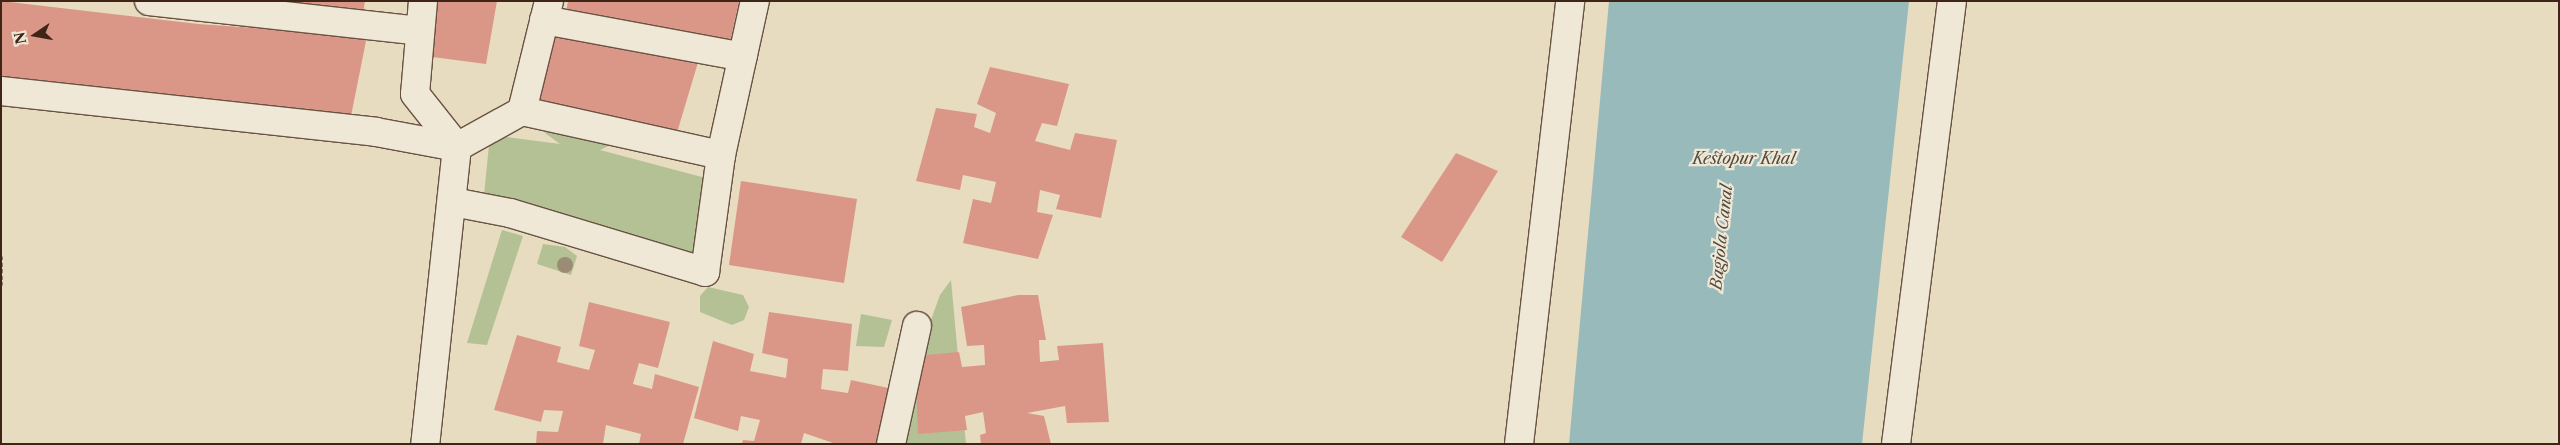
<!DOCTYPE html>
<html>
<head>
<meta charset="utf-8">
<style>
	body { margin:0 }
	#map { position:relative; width:2560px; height:445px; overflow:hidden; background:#e7dcc0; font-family:"Libre Caslon Text",serif }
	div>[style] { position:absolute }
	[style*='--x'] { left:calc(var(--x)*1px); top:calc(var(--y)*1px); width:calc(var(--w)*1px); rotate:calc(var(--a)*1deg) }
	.green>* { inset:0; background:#b3c194 }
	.water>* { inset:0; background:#98baba }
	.building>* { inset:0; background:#da9788 }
	.path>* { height:3px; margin-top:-1.5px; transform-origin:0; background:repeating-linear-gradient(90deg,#3f2418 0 4px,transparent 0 6.5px) }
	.roads { filter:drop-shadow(1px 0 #695242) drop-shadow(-1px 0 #695242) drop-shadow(0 1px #695242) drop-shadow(0 -1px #695242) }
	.minor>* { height:28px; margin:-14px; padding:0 14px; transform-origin:14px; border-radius:14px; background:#efe8d6 }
	.trees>* { width:16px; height:16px; margin:-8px; border-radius:50%; background:#9b8c75 }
	span { translate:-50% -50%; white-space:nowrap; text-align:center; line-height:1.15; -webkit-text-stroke:4.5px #efe8d6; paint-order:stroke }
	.water-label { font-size:16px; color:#554a40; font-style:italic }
	.frame { position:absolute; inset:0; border:2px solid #3f2418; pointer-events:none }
	.north { position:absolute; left:10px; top:10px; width:50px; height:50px; -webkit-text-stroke:4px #efe8d6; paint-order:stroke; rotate:258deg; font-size:14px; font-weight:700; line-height:20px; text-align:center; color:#3f2418 }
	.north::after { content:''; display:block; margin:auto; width:18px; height:22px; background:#3f2418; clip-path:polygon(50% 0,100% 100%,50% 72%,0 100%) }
</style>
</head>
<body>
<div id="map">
	<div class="green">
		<i style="clip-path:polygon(545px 116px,614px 143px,600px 150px,713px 180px,699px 258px,484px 195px,490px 135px,560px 144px,545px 133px)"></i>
		<i style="clip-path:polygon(502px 230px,523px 236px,487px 345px,467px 343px)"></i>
		<i style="clip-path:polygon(543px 244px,565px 247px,577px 256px,571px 275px,537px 264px)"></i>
		<i style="clip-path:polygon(951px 280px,966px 444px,904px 444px,916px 361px,940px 295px)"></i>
		<i style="clip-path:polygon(708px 287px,743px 295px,749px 307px,744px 320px,732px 325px,700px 312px,700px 296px)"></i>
		<i style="clip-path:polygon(861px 314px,892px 320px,884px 347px,856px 346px)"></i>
	</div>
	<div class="water">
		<i style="clip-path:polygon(1609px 1px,1909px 1px,1862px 444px,1569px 444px)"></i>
	</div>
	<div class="building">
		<i style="clip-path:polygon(1px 1px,198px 24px,367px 36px,350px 121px,1px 77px)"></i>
		<i style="clip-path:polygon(273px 1px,365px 1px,363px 14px)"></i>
		<i style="clip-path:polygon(426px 1px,497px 1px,486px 64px,417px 55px)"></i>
		<i style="clip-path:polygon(568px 1px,739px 1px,729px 47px,566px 12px)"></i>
		<i style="clip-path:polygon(552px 32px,699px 59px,676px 136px,536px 104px)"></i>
		<i style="clip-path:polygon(990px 67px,1069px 84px,1057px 126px,1042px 123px,1035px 141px,1070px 150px,1075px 133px,1117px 140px,1101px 218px,1056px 209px,1060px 195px,1040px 190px,1037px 212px,1053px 215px,1038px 259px,963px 243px,973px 199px,991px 203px,996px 182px,963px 175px,960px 190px,916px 181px,936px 108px,977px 114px,974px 127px,990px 133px,996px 113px,977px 104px)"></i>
		<i style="clip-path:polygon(1456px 153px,1498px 171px,1442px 262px,1401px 237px)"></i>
		<i style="clip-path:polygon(741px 181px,857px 199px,844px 283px,729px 265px)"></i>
		<i style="clip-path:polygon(1018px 295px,1038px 295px,1046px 340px,1039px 340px,1040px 362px,1059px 360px,1057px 346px,1103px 343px,1109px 422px,1067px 423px,1065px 406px,1027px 413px,1044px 416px,1051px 444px,981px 444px,980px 435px,986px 433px,983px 412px,965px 416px,967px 430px,918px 434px,915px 356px,959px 352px,962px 367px,985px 365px,984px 345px,967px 346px,961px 307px)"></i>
		<i style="clip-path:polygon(589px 302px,670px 322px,658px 368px,639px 363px,633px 384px,652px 389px,655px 374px,699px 387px,683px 444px,639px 444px,641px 434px,606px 425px,603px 444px,536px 444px,537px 431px,558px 432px,563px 411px,544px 410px,541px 422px,494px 410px,517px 335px,561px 347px,557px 362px,589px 370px,595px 350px,579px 346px)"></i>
		<i style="clip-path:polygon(769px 312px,852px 324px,848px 371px,823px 369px,821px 389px,848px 393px,851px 380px,893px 389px,882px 444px,836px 444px,804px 433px,801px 444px,742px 444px,743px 440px,754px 441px,760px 420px,741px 416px,738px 431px,694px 418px,713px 341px,754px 354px,750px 371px,786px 378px,788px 359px,762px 353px)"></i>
	</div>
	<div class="path">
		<i style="--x:1;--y:256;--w:29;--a:90"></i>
	</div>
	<div class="roads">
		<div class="minor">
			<i style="--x:149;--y:1;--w:272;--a:6.3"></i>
			<i style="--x:423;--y:1;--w:93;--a:94.9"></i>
			<i style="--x:415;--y:94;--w:68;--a:51.6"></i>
			<i style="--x:457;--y:147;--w:299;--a:96.1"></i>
			<i style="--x:549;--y:1;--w:113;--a:103.8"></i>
			<i style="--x:522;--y:111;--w:204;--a:12.5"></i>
			<i style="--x:544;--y:20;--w:202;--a:10.5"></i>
			<i style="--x:1;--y:91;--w:377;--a:6.2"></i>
			<i style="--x:376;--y:132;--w:82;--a:10.5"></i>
			<i style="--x:457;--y:147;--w:74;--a:-29"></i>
			<i style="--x:453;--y:202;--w:58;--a:10.9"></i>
			<i style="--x:510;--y:213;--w:204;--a:16.8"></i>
			<i style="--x:705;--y:272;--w:118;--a:-82.2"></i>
			<i style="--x:721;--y:155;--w:158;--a:-77.6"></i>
			<i style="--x:891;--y:444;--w:121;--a:-77.6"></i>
			<i style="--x:1519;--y:444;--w:446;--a:-83.4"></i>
			<i style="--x:1896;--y:444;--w:447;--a:-82.8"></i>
		</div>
	</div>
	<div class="trees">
		<i style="left:565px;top:265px"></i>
	</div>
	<div class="water-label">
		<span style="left:1744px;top:158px">Kestopur Khal</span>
		<span style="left:1721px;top:237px;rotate:-84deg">Bagjola Canal</span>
	</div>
	<div class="frame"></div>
	<div class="north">N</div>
</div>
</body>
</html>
